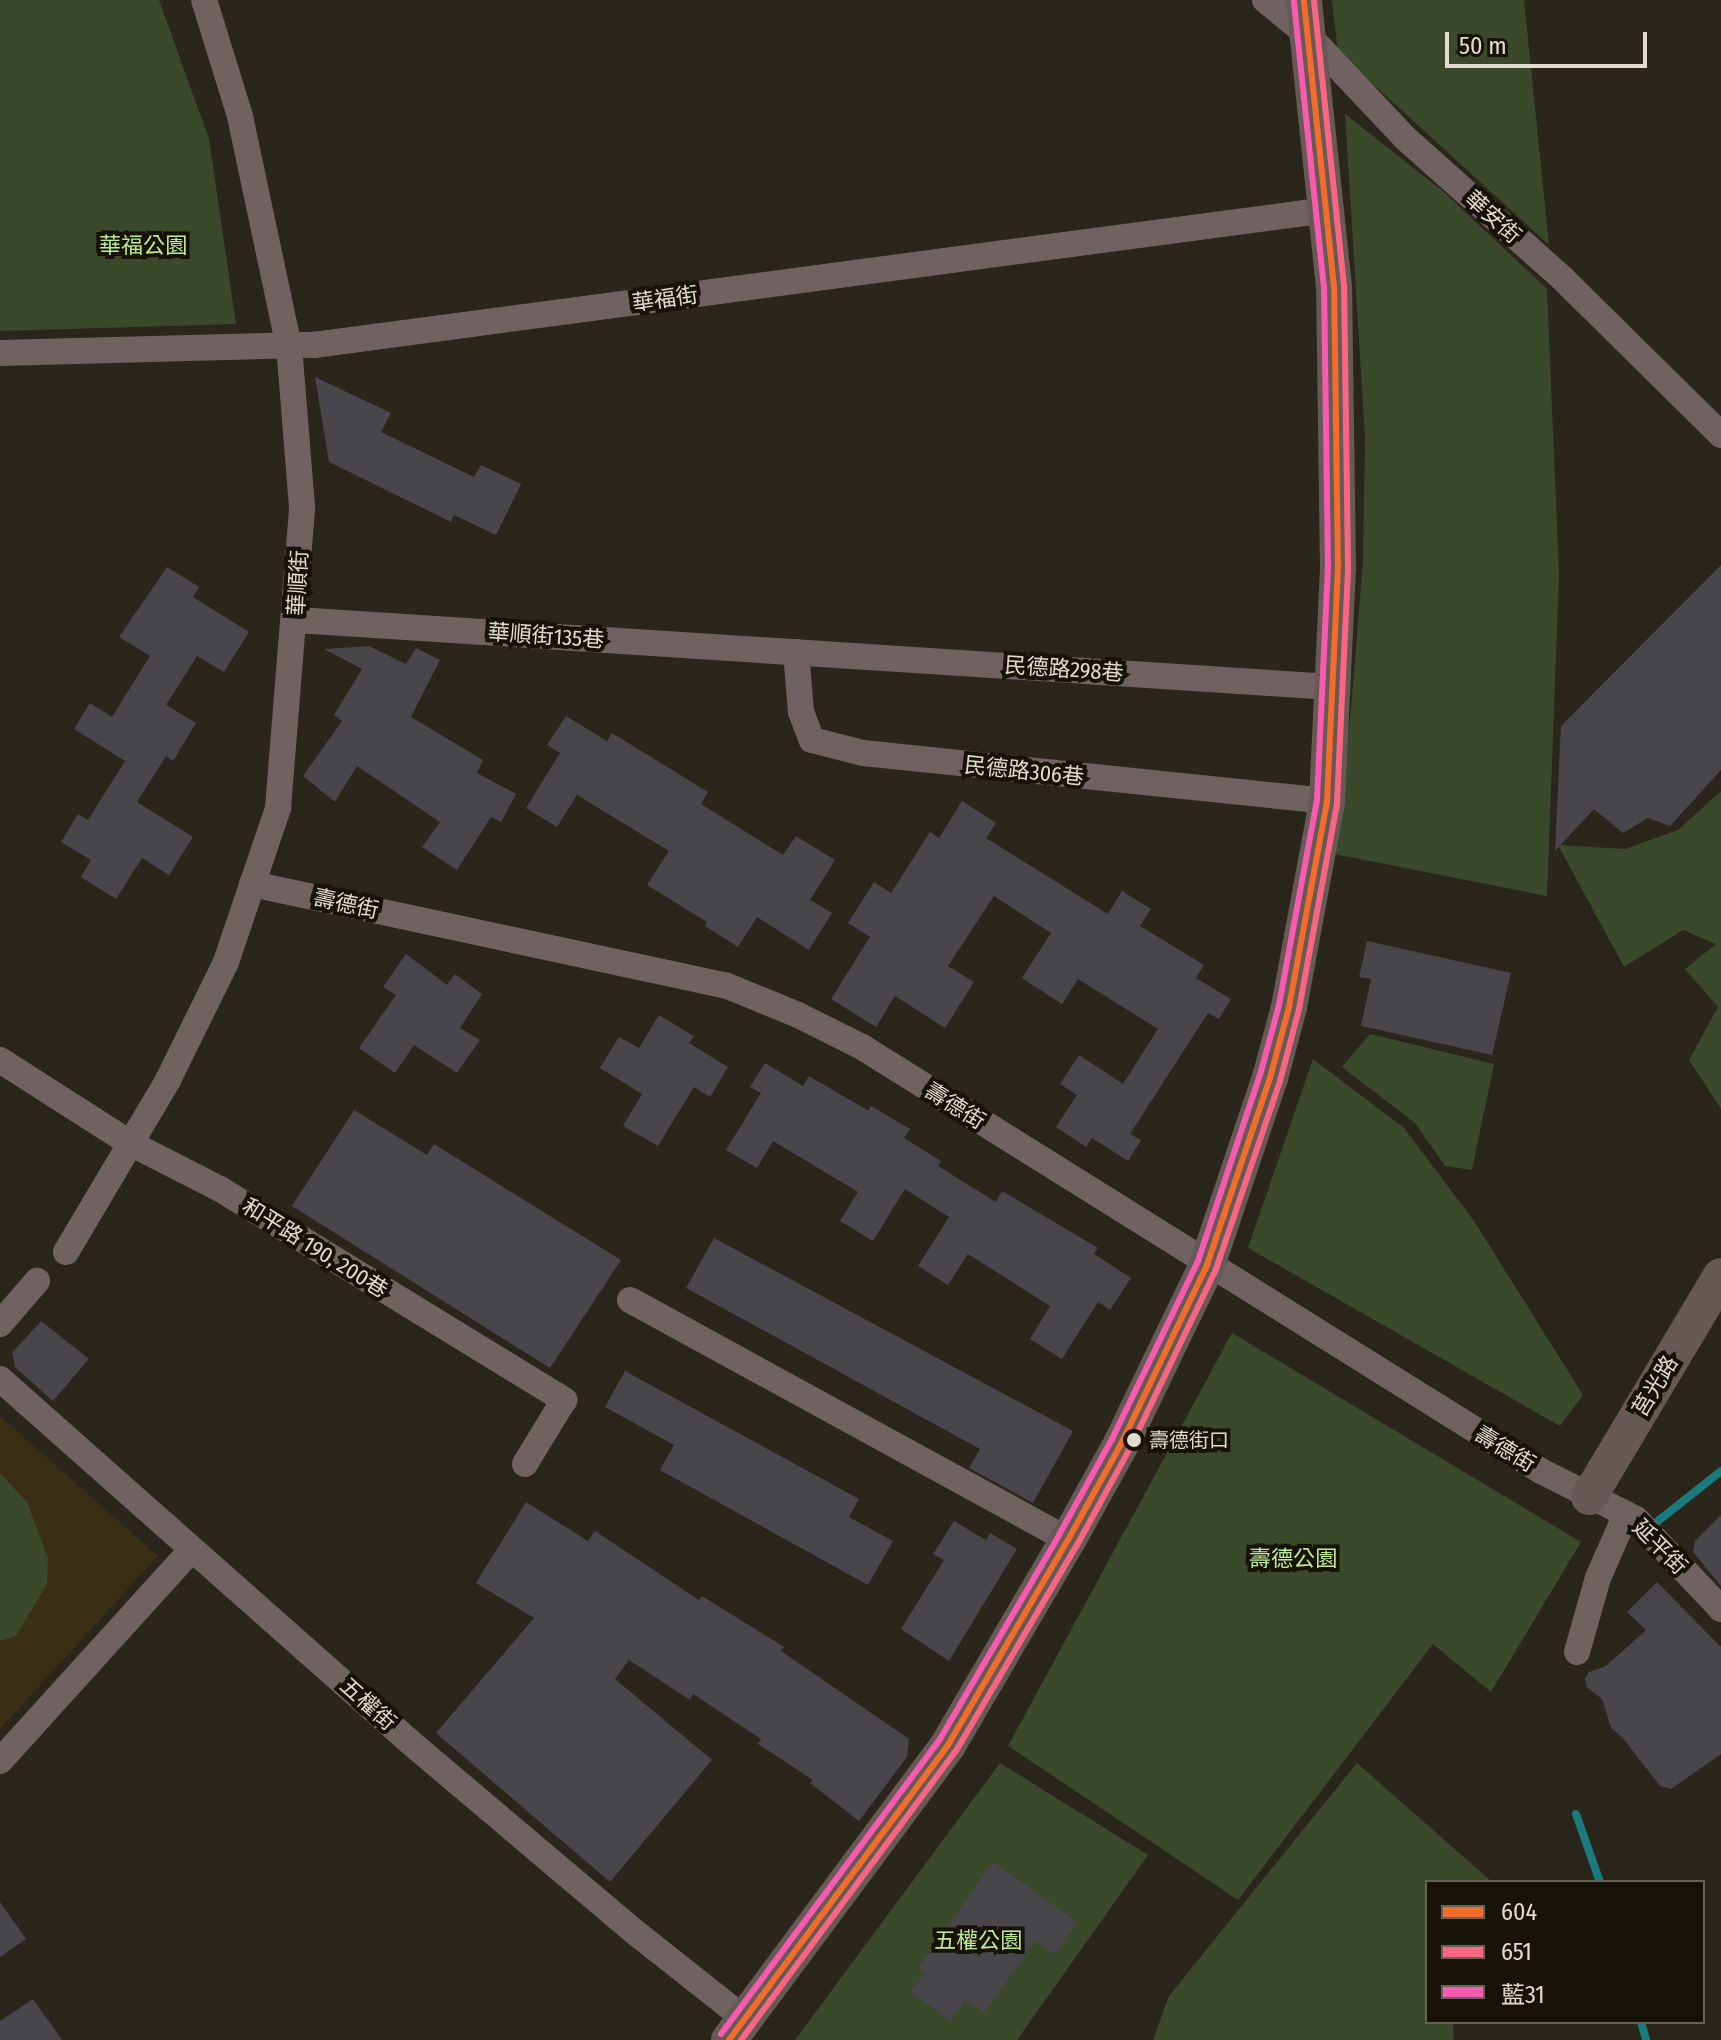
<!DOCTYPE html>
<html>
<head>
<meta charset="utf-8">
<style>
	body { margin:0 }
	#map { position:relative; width:1721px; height:2040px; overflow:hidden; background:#2b261b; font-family:"Fira Sans Condensed","Noto Sans TC",sans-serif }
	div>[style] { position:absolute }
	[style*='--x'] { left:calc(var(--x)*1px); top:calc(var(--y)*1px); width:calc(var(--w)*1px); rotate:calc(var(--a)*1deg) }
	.built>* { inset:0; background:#3a2f14 }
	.green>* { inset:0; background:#3a492a }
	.stream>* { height:8px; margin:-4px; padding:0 4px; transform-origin:4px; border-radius:4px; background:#1b7a7e }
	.building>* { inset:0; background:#48454b }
	.street>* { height:26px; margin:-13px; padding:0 13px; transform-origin:13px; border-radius:13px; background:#6f6261 }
	.secondary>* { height:36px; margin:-18px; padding:0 18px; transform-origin:18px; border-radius:18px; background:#675956 }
	.bus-1>* { height:6px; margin:-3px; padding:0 3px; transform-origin:3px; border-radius:3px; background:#f36c2b }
	.bus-2>* { height:6px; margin:-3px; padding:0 3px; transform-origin:3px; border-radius:3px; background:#fa6682 }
	.bus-3>* { height:6px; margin:-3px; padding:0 3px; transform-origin:3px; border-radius:3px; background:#f75aaf }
	.dots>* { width:22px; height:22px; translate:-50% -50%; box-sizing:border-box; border:4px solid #171309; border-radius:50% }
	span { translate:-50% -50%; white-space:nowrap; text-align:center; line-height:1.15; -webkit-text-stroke:8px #171309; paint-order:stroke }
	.bus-label { font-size:20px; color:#e0dbcd }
	.left { translate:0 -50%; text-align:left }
	.street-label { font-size:22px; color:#e0dbcd }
	.park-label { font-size:22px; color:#bbe996 }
	.legend { position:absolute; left:1425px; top:1880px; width:280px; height:144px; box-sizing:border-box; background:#171309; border:2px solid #676357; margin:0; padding:10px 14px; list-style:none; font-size:24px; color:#e0dbcd }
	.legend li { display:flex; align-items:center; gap:16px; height:40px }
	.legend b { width:40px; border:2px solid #676357 }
	.scale { position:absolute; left:1445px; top:32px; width:202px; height:36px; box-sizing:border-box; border:4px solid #e0dbcd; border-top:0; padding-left:10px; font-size:24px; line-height:28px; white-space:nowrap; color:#e0dbcd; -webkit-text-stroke:6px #171309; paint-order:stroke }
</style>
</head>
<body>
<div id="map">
	<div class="built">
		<i style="clip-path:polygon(0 1416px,158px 1556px,0 1729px)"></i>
	</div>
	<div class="green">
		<i style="clip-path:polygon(0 0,159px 0,209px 139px,236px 324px,0 331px)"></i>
		<i style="clip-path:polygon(1332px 0,1524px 0,1549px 245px,1338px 52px)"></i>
		<i style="clip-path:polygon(1345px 114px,1444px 192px,1547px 289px,1559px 574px,1547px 896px,1334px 854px,1351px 710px,1363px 561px,1365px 437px)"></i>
		<i style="clip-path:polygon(1721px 791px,1721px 1109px,1689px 1060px,1718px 1007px,1685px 969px,1716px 944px,1683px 930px,1624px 967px,1558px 845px,1625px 849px,1678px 830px)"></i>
		<i style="clip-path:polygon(1370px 1034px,1494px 1064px,1472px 1170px,1445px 1166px,1415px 1123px,1342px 1067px)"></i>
		<i style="clip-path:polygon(1313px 1059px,1404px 1128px,1474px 1221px,1583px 1395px,1560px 1426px,1248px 1248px)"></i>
		<i style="clip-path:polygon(1232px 1333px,1581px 1542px,1491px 1692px,1433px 1644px,1238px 1900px,1008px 1746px)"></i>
		<i style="clip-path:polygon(0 1473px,27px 1502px,48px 1558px,47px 1584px,16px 1636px,0 1641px)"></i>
		<i style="clip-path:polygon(1000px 1763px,1148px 1855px,1017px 2040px,795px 2040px)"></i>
		<i style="clip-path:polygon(1357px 1763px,1492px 1882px,1427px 1882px,1427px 2022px,1453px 2022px,1454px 2040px,1153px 2040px,1169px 1996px)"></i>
	</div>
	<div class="stream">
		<i style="--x:1658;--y:1521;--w:80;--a:-38.4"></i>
		<i style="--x:1576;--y:1814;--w:72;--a:70.6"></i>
		<i style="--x:1641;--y:2022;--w:19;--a:74"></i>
	</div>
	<div class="building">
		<i style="clip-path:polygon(315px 377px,391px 413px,381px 432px,474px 477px,481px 465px,521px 484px,496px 535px,454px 515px,451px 522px,329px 462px)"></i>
		<i style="clip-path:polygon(1721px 565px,1721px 770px,1670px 826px,1648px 818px,1623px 833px,1594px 809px,1555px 851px,1561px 726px)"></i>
		<i style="clip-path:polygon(167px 567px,199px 587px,193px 597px,249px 632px,224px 672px,197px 656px,166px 705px,196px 723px,173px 761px,166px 756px,137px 802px,193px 837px,169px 875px,142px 858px,116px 899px,81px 877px,91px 860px,61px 842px,78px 814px,88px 820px,125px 761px,74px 729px,90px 703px,112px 717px,150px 656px,119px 637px)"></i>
		<i style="clip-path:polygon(369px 646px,406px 664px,416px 648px,440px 660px,411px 717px,483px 760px,477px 773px,516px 794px,501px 822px,491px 817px,457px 870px,422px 847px,440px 822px,357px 766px,335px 802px,303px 776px,342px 721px,334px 715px,362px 669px,324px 649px)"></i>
		<i style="clip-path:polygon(566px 716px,607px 741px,612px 733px,708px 792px,701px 804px,783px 855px,796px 836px,835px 860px,810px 900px,832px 913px,809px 950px,757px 917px,738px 947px,705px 926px,707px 922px,647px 885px,669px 851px,577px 795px,557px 827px,526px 808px,560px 753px,547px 745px)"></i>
		<i style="clip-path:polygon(962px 801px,996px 823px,986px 838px,1108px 914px,1122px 891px,1151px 909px,1140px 926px,1204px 965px,1196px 978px,1231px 999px,1219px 1019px,1208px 1013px,1130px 1134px,1141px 1140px,1128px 1161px,1092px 1138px,1086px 1147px,1056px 1127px,1077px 1095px,1060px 1084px,1079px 1055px,1123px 1084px,1158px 1029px,1078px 979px,1062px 1004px,1022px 978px,1051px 933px,994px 896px,948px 966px,974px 982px,945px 1028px,895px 996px,876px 1027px,831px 999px,870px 937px,848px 923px,874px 882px,891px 893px,930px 832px,939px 838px)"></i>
		<i style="clip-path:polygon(1367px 941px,1511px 973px,1492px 1055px,1361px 1026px,1371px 979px,1359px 977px)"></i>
		<i style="clip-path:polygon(406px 954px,447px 985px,455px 974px,482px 994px,460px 1028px,480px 1040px,457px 1073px,414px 1045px,395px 1073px,359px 1048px,396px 995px,383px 987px)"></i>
		<i style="clip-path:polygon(659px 1015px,694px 1036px,689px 1043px,728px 1067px,710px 1097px,694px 1087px,658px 1146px,623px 1126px,642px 1094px,600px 1068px,619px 1037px,639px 1048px)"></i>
		<i style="clip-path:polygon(765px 1063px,803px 1086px,809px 1076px,869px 1111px,871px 1106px,910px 1129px,904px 1138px,941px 1161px,938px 1166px,996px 1202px,1002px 1191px,1098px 1248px,1094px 1254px,1131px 1278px,1110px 1310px,1098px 1302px,1062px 1359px,1030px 1339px,1050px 1306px,968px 1254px,948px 1285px,918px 1266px,949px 1217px,905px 1189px,873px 1241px,840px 1221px,858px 1192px,773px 1141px,757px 1168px,726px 1150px,761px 1093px,750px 1087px)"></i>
		<i style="clip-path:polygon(354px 1110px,427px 1155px,434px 1144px,621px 1260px,550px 1368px,292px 1206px)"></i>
		<i style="clip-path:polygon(714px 1238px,1073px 1431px,1033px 1503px,969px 1468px,980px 1449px,686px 1288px)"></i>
		<i style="clip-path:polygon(41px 1321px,89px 1359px,53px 1401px,15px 1367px,12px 1353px)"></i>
		<i style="clip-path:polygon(625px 1371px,859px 1499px,849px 1517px,893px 1541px,868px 1585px,660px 1470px,674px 1445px,605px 1407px)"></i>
		<i style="clip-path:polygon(526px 1502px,588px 1541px,595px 1531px,699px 1600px,702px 1596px,784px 1647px,781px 1651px,909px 1739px,907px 1757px,859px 1821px,810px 1783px,813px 1780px,758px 1744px,761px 1739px,693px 1694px,690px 1700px,629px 1660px,615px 1679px,712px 1760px,610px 1882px,436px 1733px,534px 1618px,476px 1583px)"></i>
		<i style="clip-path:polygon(1721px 1515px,1721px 1586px,1693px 1552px,1695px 1541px)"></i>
		<i style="clip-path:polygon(954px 1521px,986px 1540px,990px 1533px,1017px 1549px,949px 1661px,901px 1629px,944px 1560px,933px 1554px)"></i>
		<i style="clip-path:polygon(1657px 1582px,1721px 1647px,1721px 1754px,1671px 1789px,1660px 1786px,1622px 1737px,1611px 1728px,1602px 1699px,1587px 1687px,1585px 1679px,1589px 1672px,1606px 1666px,1646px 1630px,1627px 1612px)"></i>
		<i style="clip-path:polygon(993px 1862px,1077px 1922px,1055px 1954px,1035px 1941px,984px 2013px,965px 2000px,951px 2021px,911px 1992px,925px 1973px,918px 1968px)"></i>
		<i style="clip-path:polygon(0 1902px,26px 1939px,0 1957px)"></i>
		<i style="clip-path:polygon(33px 1999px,62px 2040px,0 2040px,0 2021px)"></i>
	</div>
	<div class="street">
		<i style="--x:1265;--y:0;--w:57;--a:39.3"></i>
		<i style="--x:1309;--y:36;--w:140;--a:46.7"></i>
		<i style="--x:1405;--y:138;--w:212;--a:41.7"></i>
		<i style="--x:1563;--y:279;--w:222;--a:44.6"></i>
		<i style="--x:0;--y:353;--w:314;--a:-1.5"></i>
		<i style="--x:314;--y:345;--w:1022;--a:-7.59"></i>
		<i style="--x:296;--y:620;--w:1037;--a:3.7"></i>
		<i style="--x:796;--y:652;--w:60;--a:85.2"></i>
		<i style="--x:801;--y:712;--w:30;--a:69"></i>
		<i style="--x:812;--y:740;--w:53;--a:14.3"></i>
		<i style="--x:863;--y:753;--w:466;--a:5.9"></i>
		<i style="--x:252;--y:884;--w:484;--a:12.1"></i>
		<i style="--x:725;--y:985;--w:79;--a:22.3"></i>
		<i style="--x:798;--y:1015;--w:72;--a:26.6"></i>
		<i style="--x:862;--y:1047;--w:801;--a:31.98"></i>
		<i style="--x:1541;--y:1471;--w:106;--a:26.8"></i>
		<i style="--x:1636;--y:1519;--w:124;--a:46.6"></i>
		<i style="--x:0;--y:1060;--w:154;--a:32.6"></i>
		<i style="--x:130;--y:1143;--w:101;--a:27.1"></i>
		<i style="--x:220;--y:1189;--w:404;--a:31.5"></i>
		<i style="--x:564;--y:1400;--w:75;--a:121.4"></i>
		<i style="--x:66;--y:1252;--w:200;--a:-59.3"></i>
		<i style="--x:168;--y:1080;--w:131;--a:-63.8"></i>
		<i style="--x:226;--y:962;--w:163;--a:-71.3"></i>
		<i style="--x:278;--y:808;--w:302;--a:-85.4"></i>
		<i style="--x:302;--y:507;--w:161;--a:-94.6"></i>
		<i style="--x:289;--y:347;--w:236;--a:-102"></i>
		<i style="--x:240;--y:116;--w:121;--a:-107.2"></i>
		<i style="--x:630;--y:1300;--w:499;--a:28.7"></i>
		<i style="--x:0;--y:1324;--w:57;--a:-49.3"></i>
		<i style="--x:0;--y:1379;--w:557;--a:41.51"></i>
		<i style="--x:417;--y:1748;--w:287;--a:40.2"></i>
		<i style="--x:636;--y:1933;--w:139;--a:38.3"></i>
		<i style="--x:1577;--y:1652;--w:77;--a:-74.2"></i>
		<i style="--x:1598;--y:1578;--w:70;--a:-66.4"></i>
		<i style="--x:0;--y:1761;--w:286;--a:-47.8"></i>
	</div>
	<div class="secondary">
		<i style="--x:1589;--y:1497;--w:257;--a:-59.2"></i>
		<i style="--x:729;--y:2040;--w:367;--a:-53.4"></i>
		<i style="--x:948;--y:1745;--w:238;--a:-59.7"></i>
		<i style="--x:1068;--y:1540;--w:110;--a:-61.1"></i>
		<i style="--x:1121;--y:1444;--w:199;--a:-64.3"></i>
		<i style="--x:1207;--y:1265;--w:197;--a:-71.4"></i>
		<i style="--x:1270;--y:1078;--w:73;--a:-75"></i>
		<i style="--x:1289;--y:1007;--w:209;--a:-79.5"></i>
		<i style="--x:1327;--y:801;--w:233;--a:-87.3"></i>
		<i style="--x:1338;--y:568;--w:281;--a:-90.8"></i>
		<i style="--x:1334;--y:287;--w:289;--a:-96"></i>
	</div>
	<div class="bus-1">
		<i style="--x:729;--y:2040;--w:367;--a:-53.4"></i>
		<i style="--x:948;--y:1745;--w:238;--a:-59.7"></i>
		<i style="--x:1068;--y:1540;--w:110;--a:-61.1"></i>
		<i style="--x:1121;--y:1444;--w:199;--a:-64.3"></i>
		<i style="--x:1207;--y:1265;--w:197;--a:-71.4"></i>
		<i style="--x:1270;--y:1078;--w:73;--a:-75"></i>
		<i style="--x:1289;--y:1007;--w:209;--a:-79.5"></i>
		<i style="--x:1327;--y:801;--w:233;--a:-87.3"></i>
		<i style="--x:1338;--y:568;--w:281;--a:-90.8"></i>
		<i style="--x:1334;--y:287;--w:289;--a:-96"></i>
	</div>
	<div class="bus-2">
		<i style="--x:741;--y:2040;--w:360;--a:-53.4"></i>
		<i style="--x:956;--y:1751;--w:239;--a:-59.6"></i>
		<i style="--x:1077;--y:1545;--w:111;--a:-61.3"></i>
		<i style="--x:1130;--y:1448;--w:199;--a:-64.3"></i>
		<i style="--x:1216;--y:1269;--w:199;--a:-71.2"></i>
		<i style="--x:1280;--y:1081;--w:74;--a:-75.2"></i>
		<i style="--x:1299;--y:1009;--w:209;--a:-79.5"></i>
		<i style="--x:1337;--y:803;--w:235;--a:-87.3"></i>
		<i style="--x:1348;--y:568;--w:282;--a:-90.8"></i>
		<i style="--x:1344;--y:286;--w:288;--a:-96"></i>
	</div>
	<div class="bus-3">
		<i style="--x:721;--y:2034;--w:367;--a:-53.4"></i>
		<i style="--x:940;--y:1739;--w:236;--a:-59.7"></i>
		<i style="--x:1059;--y:1535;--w:110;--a:-61.1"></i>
		<i style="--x:1112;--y:1439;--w:198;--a:-64.2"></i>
		<i style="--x:1198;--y:1261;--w:196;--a:-71.6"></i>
		<i style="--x:1260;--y:1075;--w:73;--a:-74.8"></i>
		<i style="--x:1279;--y:1005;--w:208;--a:-79.5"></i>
		<i style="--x:1317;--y:800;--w:232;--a:-87.3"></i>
		<i style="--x:1328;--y:568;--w:280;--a:-90.8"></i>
		<i style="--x:1324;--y:288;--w:289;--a:-96"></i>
	</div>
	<div class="dots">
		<i style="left:1134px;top:1440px;background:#e0dbcd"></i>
	</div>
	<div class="bus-label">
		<span class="left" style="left:1149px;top:1440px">壽德街口</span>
	</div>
	<div class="street-label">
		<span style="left:1493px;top:217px;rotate:42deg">華安街</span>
		<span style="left:665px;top:299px;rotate:-8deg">華福街</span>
		<span style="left:298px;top:583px;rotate:-87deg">華順街</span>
		<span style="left:546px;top:636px;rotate:4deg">華順街135巷</span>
		<span style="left:1064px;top:669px;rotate:4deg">民德路298巷</span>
		<span style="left:1024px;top:771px;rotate:6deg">民德路306巷</span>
		<span style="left:346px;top:904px;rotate:12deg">壽德街</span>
		<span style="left:955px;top:1106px;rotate:32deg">壽德街</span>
		<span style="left:315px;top:1248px;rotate:32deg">和平路 190, 200巷</span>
		<span style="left:1655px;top:1386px;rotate:-59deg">莒光路</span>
		<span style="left:1505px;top:1449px;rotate:31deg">壽德街</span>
		<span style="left:1660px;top:1547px;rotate:45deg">延平街</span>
		<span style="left:368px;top:1704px;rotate:42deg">五權街</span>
	</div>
	<div class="park-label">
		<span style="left:143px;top:246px">華福公園</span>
		<span style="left:1293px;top:1559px">壽德公園</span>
		<span style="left:978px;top:1941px">五權公園</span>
	</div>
	<ul class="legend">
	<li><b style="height:10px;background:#f36c2b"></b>604</li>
	<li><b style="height:10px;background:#fa6682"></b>651</li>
	<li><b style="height:10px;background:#f75aaf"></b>藍31</li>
	</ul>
	<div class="scale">50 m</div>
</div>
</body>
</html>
